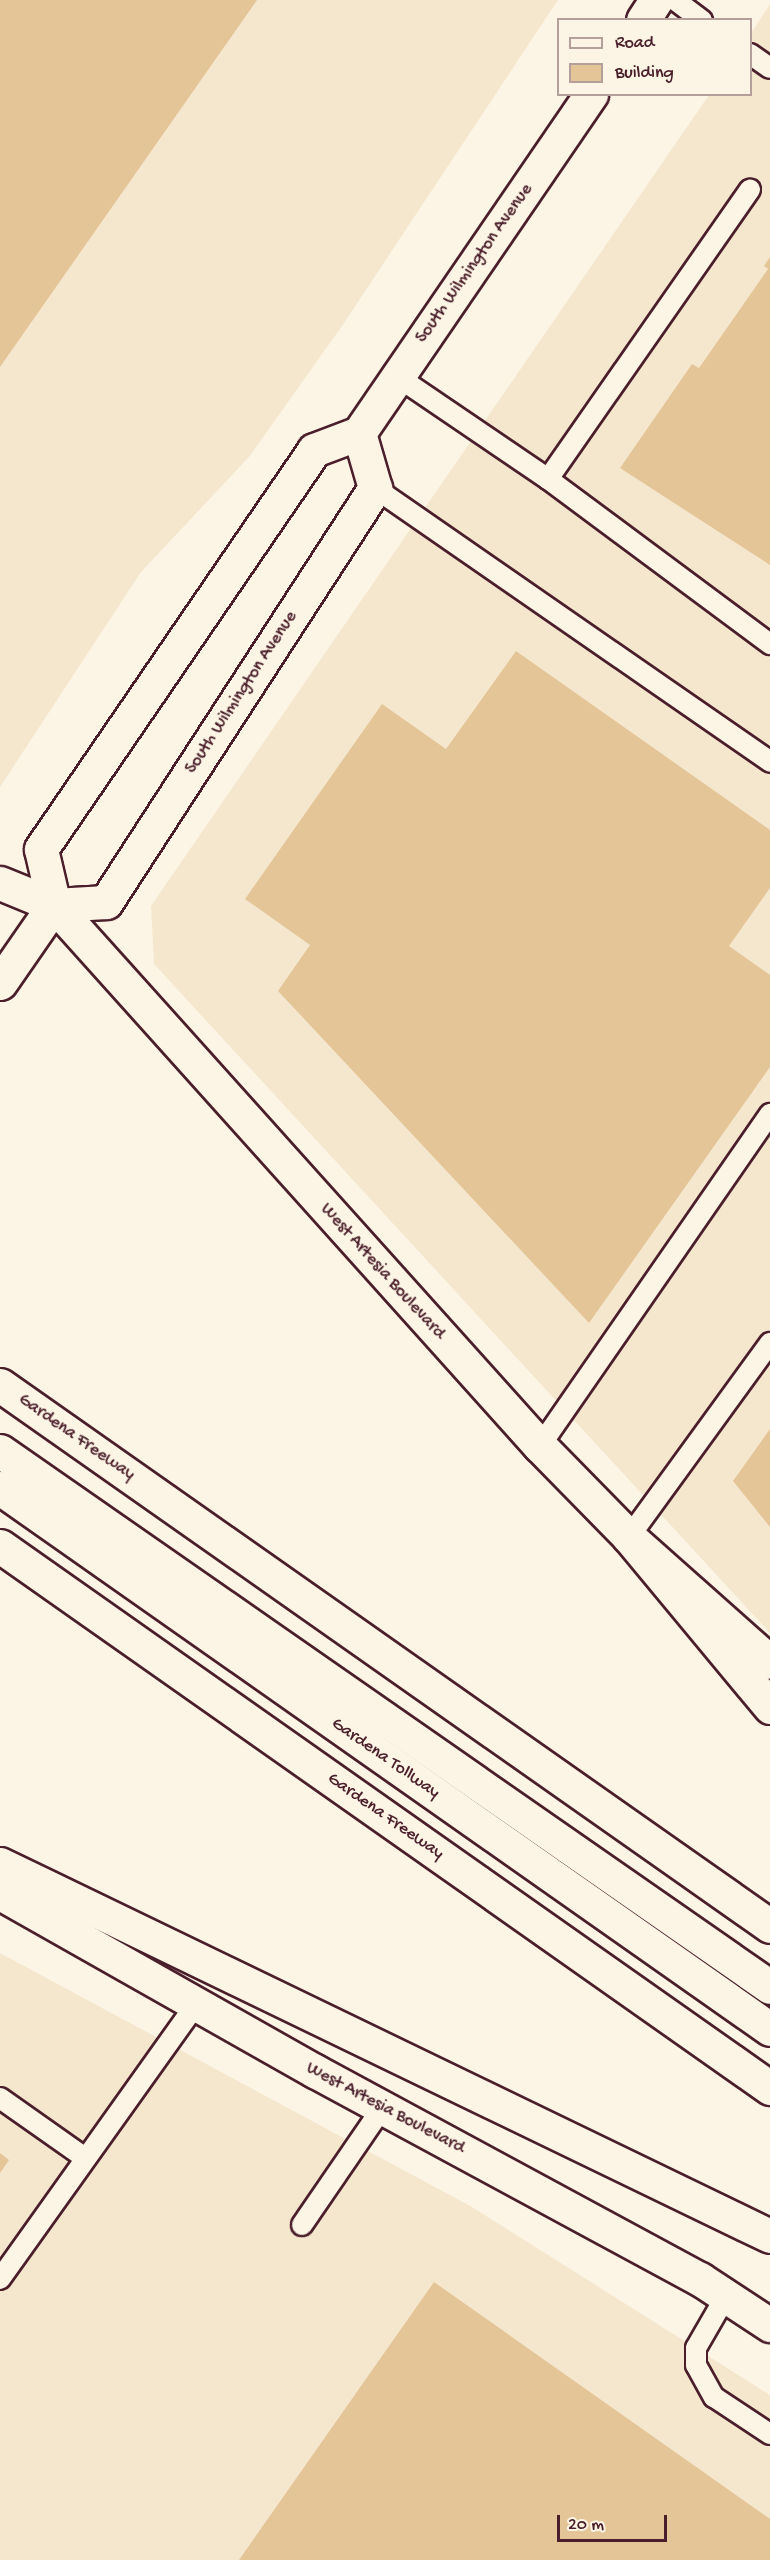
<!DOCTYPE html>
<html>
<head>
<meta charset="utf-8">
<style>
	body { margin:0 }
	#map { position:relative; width:770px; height:2560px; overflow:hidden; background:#fcf5e5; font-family:"Gochi Hand",sans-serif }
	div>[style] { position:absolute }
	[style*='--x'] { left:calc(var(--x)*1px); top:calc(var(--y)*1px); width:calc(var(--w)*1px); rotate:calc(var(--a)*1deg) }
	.built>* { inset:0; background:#f5e7ce }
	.building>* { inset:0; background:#e4c597 }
	.roads { filter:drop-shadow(2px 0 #4a1f2b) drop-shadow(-2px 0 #4a1f2b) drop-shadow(0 2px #4a1f2b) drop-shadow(0 -2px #4a1f2b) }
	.service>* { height:20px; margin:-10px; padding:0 10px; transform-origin:10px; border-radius:10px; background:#fcf5e5 }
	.secondary>* { height:33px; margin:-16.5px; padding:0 16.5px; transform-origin:16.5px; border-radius:16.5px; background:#fcf5e5 }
	.motorway>* { height:33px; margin:-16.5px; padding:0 16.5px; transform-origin:16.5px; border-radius:16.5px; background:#fcf5e5 }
	span { translate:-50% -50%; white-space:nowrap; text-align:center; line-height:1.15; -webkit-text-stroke:5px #fcf5e5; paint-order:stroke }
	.street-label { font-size:18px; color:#4a1f2b }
	.legend { position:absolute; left:557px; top:18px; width:195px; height:78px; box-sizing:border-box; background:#fcf5e5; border:2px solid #b59f9b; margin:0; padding:8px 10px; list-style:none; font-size:18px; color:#4a1f2b }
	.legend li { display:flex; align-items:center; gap:12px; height:30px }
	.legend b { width:30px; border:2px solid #b59f9b }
	.scale { position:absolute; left:557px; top:2515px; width:110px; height:27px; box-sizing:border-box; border:3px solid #4a1f2b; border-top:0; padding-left:8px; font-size:18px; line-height:21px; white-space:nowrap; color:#4a1f2b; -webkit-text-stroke:4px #fcf5e5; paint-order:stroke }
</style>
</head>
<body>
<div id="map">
	<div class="built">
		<i style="clip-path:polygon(0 0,558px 0,342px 326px,249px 457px,141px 572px,0 787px)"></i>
		<i style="clip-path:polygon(770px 4px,770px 1633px,154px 964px,151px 906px,709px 95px,750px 94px,751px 33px)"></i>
		<i style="clip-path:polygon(0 1953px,472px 2207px,770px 2395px,770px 2560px,0 2560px)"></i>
	</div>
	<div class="building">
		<i style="clip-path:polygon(0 0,257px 0,0 367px)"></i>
		<i style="clip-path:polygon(770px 257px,770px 565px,620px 468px,692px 364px,699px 368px,768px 269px,764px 266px)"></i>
		<i style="clip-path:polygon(516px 651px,770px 830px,770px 888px,729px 946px,770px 975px,770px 1067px,589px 1323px,278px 991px,310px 945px,245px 899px,382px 704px,446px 749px)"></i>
		<i style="clip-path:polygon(770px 1429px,770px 1527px,733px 1481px)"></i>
		<i style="clip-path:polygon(0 2153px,9px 2160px,0 2173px)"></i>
		<i style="clip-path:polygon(434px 2282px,770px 2519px,770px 2560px,239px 2560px)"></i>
	</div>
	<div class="roads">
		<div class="service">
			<i style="--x:675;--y:0;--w:34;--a:37"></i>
			<i style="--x:750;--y:54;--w:24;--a:35"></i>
			<i style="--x:398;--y:377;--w:181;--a:34.2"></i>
			<i style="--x:548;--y:479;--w:277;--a:36.6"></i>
			<i style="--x:548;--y:479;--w:353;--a:-55.1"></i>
			<i style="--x:375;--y:488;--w:481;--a:34.7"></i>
			<i style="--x:540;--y:1446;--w:404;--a:-55.3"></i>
			<i style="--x:629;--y:1537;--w:240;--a:-54"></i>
			<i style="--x:0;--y:2098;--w:104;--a:35.2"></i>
			<i style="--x:302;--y:2225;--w:142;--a:-55.6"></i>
			<i style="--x:0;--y:2279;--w:338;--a:-54.5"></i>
			<i style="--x:726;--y:2296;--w:60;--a:120"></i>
			<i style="--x:696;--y:2348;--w:17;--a:90"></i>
			<i style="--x:696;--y:2365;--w:37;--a:61"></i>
			<i style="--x:714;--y:2397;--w:67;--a:33.5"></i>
		</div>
		<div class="secondary">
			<i style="--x:643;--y:20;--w:24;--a:-57"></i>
			<i style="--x:0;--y:883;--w:58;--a:22.2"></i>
			<i style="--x:54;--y:905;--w:727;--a:48.07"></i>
			<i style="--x:540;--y:1446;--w:127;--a:45.6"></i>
			<i style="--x:629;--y:1537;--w:188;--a:41.6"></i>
			<i style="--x:54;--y:905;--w:52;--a:-3.3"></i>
			<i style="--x:106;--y:902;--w:494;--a:-57"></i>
			<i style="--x:375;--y:488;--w:57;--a:-106.2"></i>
			<i style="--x:0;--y:983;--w:95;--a:-55.3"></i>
			<i style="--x:54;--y:905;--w:57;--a:-103.1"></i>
			<i style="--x:41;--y:849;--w:483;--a:-55.6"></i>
			<i style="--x:314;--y:450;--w:48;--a:-20.7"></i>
			<i style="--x:359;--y:433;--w:411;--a:-55.6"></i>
			<i style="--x:0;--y:1893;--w:362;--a:29.5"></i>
			<i style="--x:315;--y:2071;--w:438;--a:28.4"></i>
			<i style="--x:700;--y:2279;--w:84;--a:33.3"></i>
		</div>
		<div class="motorway">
			<i style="--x:0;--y:1385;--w:941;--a:35.09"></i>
			<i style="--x:0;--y:1451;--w:938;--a:34.84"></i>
			<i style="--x:0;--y:1488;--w:941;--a:35.09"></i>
			<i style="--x:629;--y:1537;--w:221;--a:50.3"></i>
			<i style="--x:0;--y:1546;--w:942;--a:35.14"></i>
			<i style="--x:0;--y:1864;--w:855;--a:25.79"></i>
		</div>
	</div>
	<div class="street-label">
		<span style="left:475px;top:264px;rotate:-55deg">South Wilmington Avenue</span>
		<span style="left:242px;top:693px;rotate:-57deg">South Wilmington Avenue</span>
		<span style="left:382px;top:1272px;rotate:48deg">West Artesia Boulevard</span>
		<span style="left:76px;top:1438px;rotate:35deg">Gardena Freeway</span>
		<span style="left:385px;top:1759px;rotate:35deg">Gardena Tollway</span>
		<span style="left:385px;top:1817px;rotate:35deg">Gardena Freeway</span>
		<span style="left:385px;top:2109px;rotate:28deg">West Artesia Boulevard</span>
	</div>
	<ul class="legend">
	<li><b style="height:8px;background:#fcf5e5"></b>Road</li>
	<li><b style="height:16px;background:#e4c597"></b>Building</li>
	</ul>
	<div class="scale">20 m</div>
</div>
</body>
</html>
